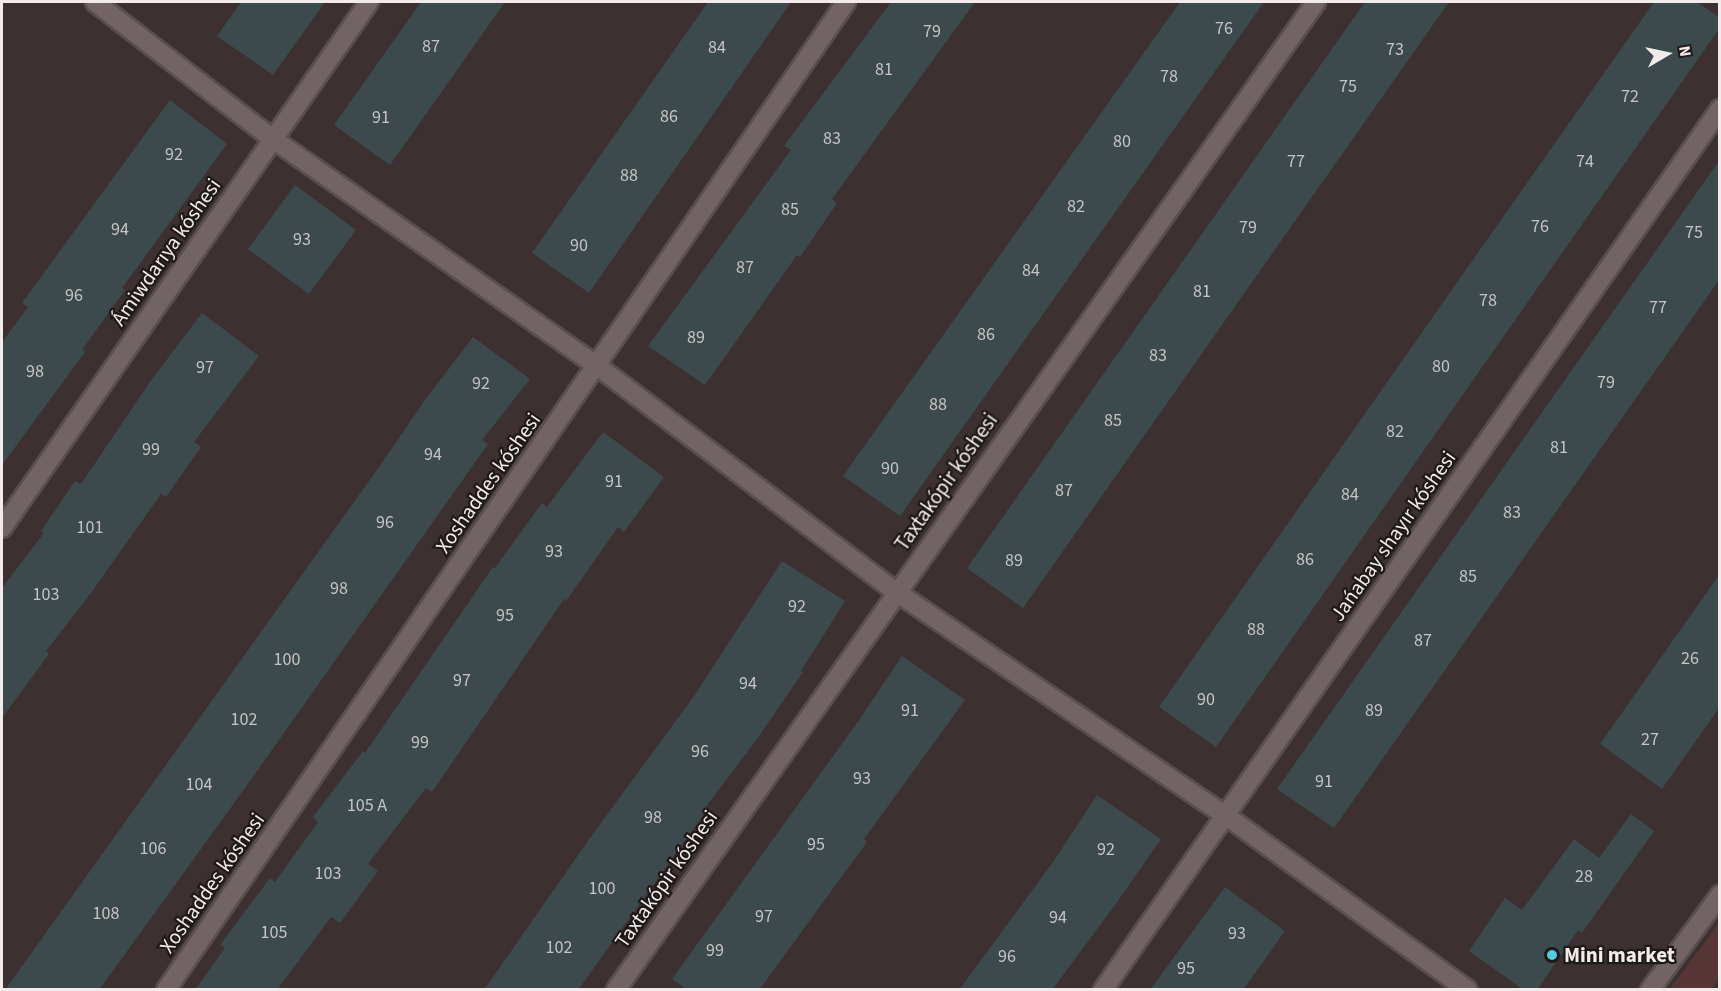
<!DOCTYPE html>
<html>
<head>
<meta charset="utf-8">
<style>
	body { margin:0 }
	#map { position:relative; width:1721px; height:991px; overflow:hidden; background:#3c3030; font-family:"Source Sans 3",sans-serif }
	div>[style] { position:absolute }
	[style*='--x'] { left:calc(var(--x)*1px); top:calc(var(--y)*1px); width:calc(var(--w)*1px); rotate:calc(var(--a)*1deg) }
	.green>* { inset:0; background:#563537 }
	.building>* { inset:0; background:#3d4a4d }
	.roads { filter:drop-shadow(2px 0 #594f4f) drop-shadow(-2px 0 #594f4f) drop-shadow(0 2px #594f4f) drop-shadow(0 -2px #594f4f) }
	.street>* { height:18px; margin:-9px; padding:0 9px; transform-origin:9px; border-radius:9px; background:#726464 }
	.dots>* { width:16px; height:16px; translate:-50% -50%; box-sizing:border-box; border:3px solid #1f1919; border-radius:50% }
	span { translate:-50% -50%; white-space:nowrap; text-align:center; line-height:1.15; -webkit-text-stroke:4.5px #1f1919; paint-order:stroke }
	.number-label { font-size:18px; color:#c6c3c4 }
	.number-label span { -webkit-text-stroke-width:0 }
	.street-label { font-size:21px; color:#f3ebeb }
	.poi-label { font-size:21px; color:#f3ebeb; font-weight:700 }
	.left { translate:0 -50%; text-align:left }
	.frame { position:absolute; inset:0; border:3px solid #f3ebeb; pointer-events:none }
	.north { position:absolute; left:1637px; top:24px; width:60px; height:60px; -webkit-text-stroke:4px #1f1919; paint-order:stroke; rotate:81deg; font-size:16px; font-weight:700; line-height:24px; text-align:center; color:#f3ebeb }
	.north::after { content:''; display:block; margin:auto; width:21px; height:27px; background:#f3ebeb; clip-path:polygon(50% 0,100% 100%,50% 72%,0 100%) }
</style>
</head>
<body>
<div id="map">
	<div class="green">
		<i style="clip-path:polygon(1719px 923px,1719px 979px,1712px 989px,1670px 989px)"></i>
	</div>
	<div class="building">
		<i style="clip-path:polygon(241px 2px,325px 2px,273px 75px,217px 36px)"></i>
		<i style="clip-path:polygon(421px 2px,505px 2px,390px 165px,334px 125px)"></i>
		<i style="clip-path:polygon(708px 2px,791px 2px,589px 293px,532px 253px)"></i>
		<i style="clip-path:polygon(891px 2px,975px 2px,832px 199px,837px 203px,800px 257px,797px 255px,705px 385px,648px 346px,791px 150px,784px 146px)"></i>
		<i style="clip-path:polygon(1180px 2px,1264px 2px,900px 516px,843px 476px)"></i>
		<i style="clip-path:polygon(1365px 2px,1449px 2px,1023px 608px,967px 568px)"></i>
		<i style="clip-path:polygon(1654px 2px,1697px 2px,1719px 17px,1719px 29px,1216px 747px,1159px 707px)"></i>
		<i style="clip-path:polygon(170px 100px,227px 144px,122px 288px,125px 290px,82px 350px,85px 352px,2px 465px,2px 342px,28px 307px,22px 303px)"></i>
		<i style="clip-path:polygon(1719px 161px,1719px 280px,1334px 828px,1277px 789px)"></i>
		<i style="clip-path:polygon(295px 185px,356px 230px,309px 294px,248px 249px)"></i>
		<i style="clip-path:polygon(202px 313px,259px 356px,194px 442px,201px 447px,166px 497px,161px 494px,88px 597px,46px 651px,49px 654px,2px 718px,2px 588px,44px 533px,41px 531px,75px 481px,81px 484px,152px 379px)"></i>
		<i style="clip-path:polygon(473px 337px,530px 379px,482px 440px,488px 444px,250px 781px,99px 990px,5px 990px,379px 467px,425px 400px)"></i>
		<i style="clip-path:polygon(603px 432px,664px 477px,624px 532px,618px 527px,566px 601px,564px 599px,432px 792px,426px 788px,368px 864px,378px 871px,340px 923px,331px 917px,277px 990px,195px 990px,225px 948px,220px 945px,270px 878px,275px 882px,318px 822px,313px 817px,363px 751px,365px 753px,493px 567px,495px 568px,542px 503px,547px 507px)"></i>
		<i style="clip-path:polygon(782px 561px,845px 601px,801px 671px,803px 672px,757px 739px,702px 812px,704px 814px,578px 990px,484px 990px,590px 838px,694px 696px)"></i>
		<i style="clip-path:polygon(1719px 575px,1719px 708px,1662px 789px,1600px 744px)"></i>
		<i style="clip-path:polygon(902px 656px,965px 700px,864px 839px,867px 842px,759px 990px,688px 990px,672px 979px,857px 723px)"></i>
		<i style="clip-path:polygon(1097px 795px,1161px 839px,1115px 905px,1052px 990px,959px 990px,1053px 862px)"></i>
		<i style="clip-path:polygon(1631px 814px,1654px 831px,1582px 933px,1578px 930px,1537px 990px,1524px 990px,1469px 951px,1505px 898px,1522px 910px,1574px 839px,1599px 858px)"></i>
		<i style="clip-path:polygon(1225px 887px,1285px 931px,1243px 990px,1150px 990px)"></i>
	</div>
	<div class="roads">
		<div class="street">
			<i style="--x:95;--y:2;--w:225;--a:37.6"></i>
			<i style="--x:273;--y:139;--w:394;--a:35"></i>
			<i style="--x:596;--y:365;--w:375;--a:37.1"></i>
			<i style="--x:895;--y:591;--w:399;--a:34.2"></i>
			<i style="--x:1225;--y:815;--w:299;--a:35.8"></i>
			<i style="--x:2;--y:528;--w:641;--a:-55.1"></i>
			<i style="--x:166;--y:990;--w:1199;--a:-55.46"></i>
			<i style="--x:616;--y:990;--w:1211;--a:-54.68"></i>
			<i style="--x:1103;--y:990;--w:1076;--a:-54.99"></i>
			<i style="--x:1650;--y:990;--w:118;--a:-53.6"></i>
		</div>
	</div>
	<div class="dots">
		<i style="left:1552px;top:955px;background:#53cbdb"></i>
	</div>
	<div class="number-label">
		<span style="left:1224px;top:29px">76</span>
		<span style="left:932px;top:32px">79</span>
		<span style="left:431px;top:47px">87</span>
		<span style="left:717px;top:48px">84</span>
		<span style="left:1395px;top:50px">73</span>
		<span style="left:884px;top:70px">81</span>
		<span style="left:1169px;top:77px">78</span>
		<span style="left:1348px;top:87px">75</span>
		<span style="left:1630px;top:97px">72</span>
		<span style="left:669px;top:117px">86</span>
		<span style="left:381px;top:118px">91</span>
		<span style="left:832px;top:139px">83</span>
		<span style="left:1122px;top:142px">80</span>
		<span style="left:174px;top:155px">92</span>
		<span style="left:1296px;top:162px">77</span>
		<span style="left:1585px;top:162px">74</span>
		<span style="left:629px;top:176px">88</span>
		<span style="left:1076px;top:207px">82</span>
		<span style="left:790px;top:210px">85</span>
		<span style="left:1540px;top:227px">76</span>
		<span style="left:1248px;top:228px">79</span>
		<span style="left:120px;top:230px">94</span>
		<span style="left:1694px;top:233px">75</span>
		<span style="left:302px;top:240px">93</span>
		<span style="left:579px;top:246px">90</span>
		<span style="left:745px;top:268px">87</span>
		<span style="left:1031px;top:271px">84</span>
		<span style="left:1202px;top:292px">81</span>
		<span style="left:74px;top:296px">96</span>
		<span style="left:1488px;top:301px">78</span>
		<span style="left:1658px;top:308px">77</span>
		<span style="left:986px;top:335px">86</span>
		<span style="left:696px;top:338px">89</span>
		<span style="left:1158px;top:356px">83</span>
		<span style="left:1441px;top:367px">80</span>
		<span style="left:205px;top:368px">97</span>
		<span style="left:35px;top:372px">98</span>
		<span style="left:1606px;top:383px">79</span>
		<span style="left:481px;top:384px">92</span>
		<span style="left:938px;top:405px">88</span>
		<span style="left:1113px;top:421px">85</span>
		<span style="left:1395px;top:432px">82</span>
		<span style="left:1559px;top:448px">81</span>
		<span style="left:151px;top:450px">99</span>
		<span style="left:433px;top:455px">94</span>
		<span style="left:890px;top:469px">90</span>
		<span style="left:614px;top:482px">91</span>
		<span style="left:1064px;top:491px">87</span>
		<span style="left:1350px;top:495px">84</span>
		<span style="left:1512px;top:513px">83</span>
		<span style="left:385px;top:523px">96</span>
		<span style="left:90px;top:528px">101</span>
		<span style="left:554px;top:552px">93</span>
		<span style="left:1305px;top:560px">86</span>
		<span style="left:1014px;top:561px">89</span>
		<span style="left:1468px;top:577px">85</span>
		<span style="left:339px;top:589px">98</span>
		<span style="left:46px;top:595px">103</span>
		<span style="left:797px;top:607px">92</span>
		<span style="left:505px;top:616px">95</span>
		<span style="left:1256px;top:630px">88</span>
		<span style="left:1423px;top:641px">87</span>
		<span style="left:1690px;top:659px">26</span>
		<span style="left:287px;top:660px">100</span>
		<span style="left:462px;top:681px">97</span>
		<span style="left:748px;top:684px">94</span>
		<span style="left:1206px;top:700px">90</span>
		<span style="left:910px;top:711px">91</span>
		<span style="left:1374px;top:711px">89</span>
		<span style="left:244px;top:720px">102</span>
		<span style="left:1650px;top:740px">27</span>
		<span style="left:420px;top:743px">99</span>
		<span style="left:700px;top:752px">96</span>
		<span style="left:862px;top:779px">93</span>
		<span style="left:1324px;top:782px">91</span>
		<span style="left:199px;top:785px">104</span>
		<span style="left:367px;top:806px">105 А</span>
		<span style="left:653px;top:818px">98</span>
		<span style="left:816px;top:845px">95</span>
		<span style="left:153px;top:849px">106</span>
		<span style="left:1106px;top:850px">92</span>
		<span style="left:328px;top:874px">103</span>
		<span style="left:1584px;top:877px">28</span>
		<span style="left:602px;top:889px">100</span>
		<span style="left:106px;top:914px">108</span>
		<span style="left:764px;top:917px">97</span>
		<span style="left:1058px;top:918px">94</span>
		<span style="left:274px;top:933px">105</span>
		<span style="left:1237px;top:934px">93</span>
		<span style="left:559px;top:948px">102</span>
		<span style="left:715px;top:951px">99</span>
		<span style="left:1007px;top:957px">96</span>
		<span style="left:1186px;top:969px">95</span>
	</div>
	<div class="street-label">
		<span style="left:166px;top:252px;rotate:-55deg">Ámiwdarıya kóshesi</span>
		<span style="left:946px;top:482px;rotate:-55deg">Taxtakópir kóshesi</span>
		<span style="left:488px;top:483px;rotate:-55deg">Xoshaddes kóshesi</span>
		<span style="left:1393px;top:536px;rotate:-55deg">Jańabay shayır kóshesi</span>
		<span style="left:666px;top:879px;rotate:-55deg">Taxtakópir kóshesi</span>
		<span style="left:212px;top:883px;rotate:-55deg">Xoshaddes kóshesi</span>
	</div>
	<div class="poi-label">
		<span class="left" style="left:1564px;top:955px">Mini market</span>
	</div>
	<div class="frame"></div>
	<div class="north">N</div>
</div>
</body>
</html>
